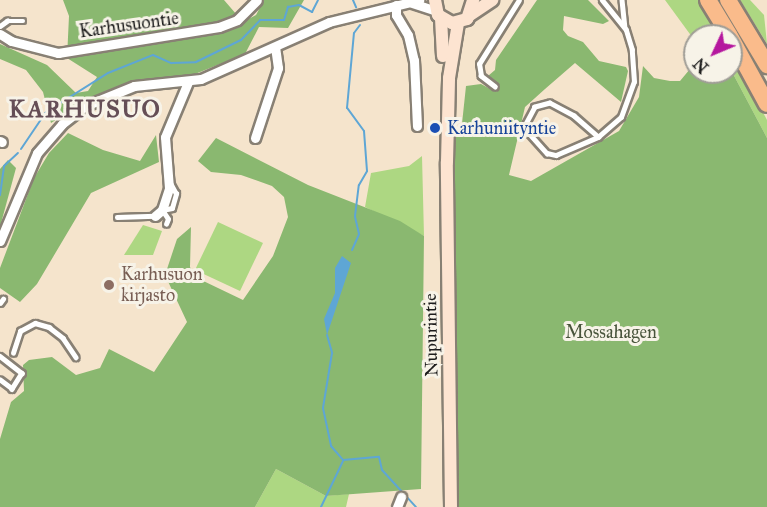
<!DOCTYPE html>
<html>
<head>
<meta charset="utf-8">
<style>
	body { margin:0 }
	#map { position:relative; width:767px; height:507px; overflow:hidden; background:#f5e4cc; font-family:"IM FELL Great Primer",serif }
	div>[style] { position:absolute }
	[style*='--x'] { left:calc(var(--x)*1px); top:calc(var(--y)*1px); width:calc(var(--w)*1px); rotate:calc(var(--a)*1deg) }
	.green>* { inset:0; background:#add782 }
	.forest>* { inset:0; background:#8ab870 }
	.water>* { inset:0; background:#5ea6d5 }
	.stream>* { height:2px; margin:-1px; padding:0 1px; transform-origin:1px; border-radius:1px; background:#5ea6d5 }
	.roads { filter:drop-shadow(2px 0 #888074) drop-shadow(-2px 0 #888074) drop-shadow(0 2px #888074) drop-shadow(0 -2px #888074) }
	.service>* { height:4.5px; margin:-2.25px; padding:0 2.25px; transform-origin:2.25px; border-radius:2.25px; background:#fff }
	.minor>* { height:9px; margin:-4.5px; padding:0 4.5px; transform-origin:4.5px; border-radius:4.5px; background:#fff }
	.secondary>* { height:12px; margin:-6px; padding:0 6px; transform-origin:6px; border-radius:6px; background:#fde4d1 }
	.motorway>* { height:16px; margin:-8px; padding:0 8px; transform-origin:8px; border-radius:8px; background:#fabb8b }
	.dots>* { width:16px; height:16px; translate:-50% -50%; box-sizing:border-box; border:3px solid #f7f3e8; border-radius:50% }
	span { translate:-50% -50%; white-space:nowrap; text-align:center; line-height:1.15; -webkit-text-stroke:6px #f7f3e8; paint-order:stroke }
	.street-label { font-size:18px; color:#1c1c1c }
	.transit-label { font-size:18px; color:#164399 }
	.left { translate:0 -50%; text-align:left }
	.education-label { font-size:18px; color:#785e54 }
	.park-label { font-size:18px; color:#48543b }
	.district-label { font-size:24px; color:#654e56; font-weight:700; letter-spacing:1.5px }
	.north { position:absolute; left:683px; top:24px; width:60px; height:60px; box-sizing:border-box; background:#f7f3e8; border:2px solid #9f9d96; border-radius:50%; rotate:226deg; font-size:16px; font-weight:700; line-height:24px; text-align:center; color:#1c1c1c }
	.north::after { content:''; display:block; margin:auto; width:21px; height:27px; background:#b5179e; clip-path:polygon(50% 0,100% 100%,50% 72%,0 100%) }
</style>
</head>
<body>
<div id="map">
	<div class="green">
		<i style="clip-path:polygon(665px 0,699px 0,721px 36px,695px 36px,695px 41px)"></i>
		<i style="clip-path:polygon(740px 0,750px 0,764px 15px,767px 44px)"></i>
		<i style="clip-path:polygon(731px 52px,767px 120px,767px 138px,731px 70px)"></i>
		<i style="clip-path:polygon(422px 156px,424px 236px,365px 207px,371px 173px,409px 166px)"></i>
		<i style="clip-path:polygon(218px 222px,263px 243px,240px 291px,195px 270px)"></i>
		<i style="clip-path:polygon(143px 225px,162px 231px,153px 255px,124px 255px)"></i>
		<i style="clip-path:polygon(276px 469px,326px 496px,349px 494px,346px 507px,255px 507px)"></i>
	</div>
	<div class="forest">
		<i style="clip-path:polygon(63px 0,224px 0,243px 22px,256px 15px,264px 0,304px 0,288px 28px,259px 27px,245px 54px,195px 74px,132px 82px,81px 104px,51px 123px,43px 92px,26px 70px,0 59px,0 44px,47px 65px,76px 93px,88px 91px,97px 77px,67px 58px,69px 16px)"></i>
		<i style="clip-path:polygon(537px 0,588px 0,609px 21px,603px 24px,564px 16px,563px 30px,568px 36px,583px 42px,599px 61px,626px 67px,628px 71px,621px 102px,575px 63px,545px 89px,525px 107px,509px 175px,531px 181px,619px 131px,639px 97px,643px 66px,654px 78px,670px 81px,680px 81px,695px 63px,695px 72px,731px 70px,767px 138px,767px 507px,456px 507px,453px 138px,461px 133px,466px 86px,481px 84px,494px 91px,497px 85px,488px 76px,495px 70px,496px 60px)"></i>
		<i style="clip-path:polygon(68px 133px,103px 150px,140px 161px,156px 135px,159px 162px,91px 193px,37px 284px,20px 302px,0 288px,0 268px,34px 178px,49px 153px)"></i>
		<i style="clip-path:polygon(216px 138px,308px 185px,400px 221px,424px 236px,421px 489px,326px 496px,276px 469px,255px 507px,0 507px,0 439px,11px 402px,24px 391px,23px 365px,29px 360px,52px 357px,76px 375px,100px 368px,109px 349px,154px 372px,187px 322px,165px 275px,177px 239px,191px 227px,190px 267px,195px 277px,243px 300px,273px 256px,288px 217px,284px 197px,272px 186px,241px 175px,211px 172px,198px 161px)"></i>
		<i style="clip-path:polygon(8px 160px,16px 168px,0 227px,0 169px)"></i>
	</div>
	<div class="water">
		<i style="clip-path:polygon(342px 256px,351px 263px,327px 335px,324px 319px,335px 293px,335px 268px)"></i>
	</div>
	<div class="stream">
		<i style="--x:353;--y:0;--w:8;--a:67"></i>
		<i style="--x:21;--y:149;--w:45;--a:-56"></i>
		<i style="--x:46;--y:112;--w:73;--a:-32.2"></i>
		<i style="--x:108;--y:73;--w:48;--a:-21.8"></i>
		<i style="--x:153;--y:55;--w:20;--a:24"></i>
		<i style="--x:171;--y:63;--w:25;--a:-2"></i>
		<i style="--x:196;--y:62;--w:50;--a:-26.1"></i>
		<i style="--x:241;--y:40;--w:28;--a:-46"></i>
		<i style="--x:260;--y:20;--w:24;--a:0"></i>
		<i style="--x:284;--y:20;--w:14;--a:-73"></i>
		<i style="--x:288;--y:7;--w:11;--a:-10"></i>
		<i style="--x:299;--y:5;--w:15;--a:28"></i>
		<i style="--x:312;--y:12;--w:13;--a:-63"></i>
		<i style="--x:0;--y:195;--w:29;--a:-82"></i>
		<i style="--x:4;--y:166;--w:19;--a:-43"></i>
		<i style="--x:352;--y:250;--w:17;--a:-66"></i>
		<i style="--x:359;--y:234;--w:18;--a:-103"></i>
		<i style="--x:355;--y:216;--w:31;--a:-83"></i>
		<i style="--x:359;--y:185;--w:16;--a:-60"></i>
		<i style="--x:367;--y:171;--w:40;--a:-94.3"></i>
		<i style="--x:364;--y:131;--w:29;--a:-126"></i>
		<i style="--x:347;--y:108;--w:75;--a:-84.7"></i>
		<i style="--x:354;--y:33;--w:10;--a:-53"></i>
		<i style="--x:327;--y:335;--w:19;--a:74"></i>
		<i style="--x:332;--y:353;--w:56;--a:99.3"></i>
		<i style="--x:323;--y:408;--w:39;--a:78"></i>
		<i style="--x:331;--y:446;--w:18;--a:49"></i>
		<i style="--x:343;--y:460;--w:36;--a:-5"></i>
		<i style="--x:379;--y:457;--w:13;--a:77"></i>
		<i style="--x:382;--y:470;--w:50;--a:47.4"></i>
		<i style="--x:321;--y:507;--w:51;--a:-64.4"></i>
	</div>
	<div class="roads">
		<div class="service">
			<i style="--x:622;--y:0;--w:27;--a:84"></i>
			<i style="--x:0;--y:26;--w:9;--a:-36"></i>
			<i style="--x:7;--y:21;--w:16;--a:0"></i>
			<i style="--x:495;--y:87;--w:18;--a:-142"></i>
			<i style="--x:481;--y:76;--w:12;--a:-99"></i>
			<i style="--x:479;--y:64;--w:75;--a:-58"></i>
			<i style="--x:598;--y:137;--w:32;--a:-139"></i>
			<i style="--x:574;--y:116;--w:27;--a:-152"></i>
			<i style="--x:550;--y:103;--w:16;--a:165"></i>
			<i style="--x:535;--y:107;--w:19;--a:118"></i>
			<i style="--x:526;--y:124;--w:7;--a:82"></i>
			<i style="--x:527;--y:131;--w:30;--a:48"></i>
			<i style="--x:547;--y:153;--w:9;--a:13"></i>
			<i style="--x:556;--y:155;--w:46;--a:-23.2"></i>
			<i style="--x:598;--y:137;--w:30;--a:-41"></i>
			<i style="--x:621;--y:117;--w:37;--a:-70"></i>
			<i style="--x:634;--y:82;--w:32;--a:-94"></i>
			<i style="--x:632;--y:50;--w:21;--a:-107"></i>
			<i style="--x:626;--y:30;--w:38;--a:-129"></i>
			<i style="--x:117;--y:217;--w:38;--a:-2"></i>
			<i style="--x:166;--y:224;--w:5;--a:-68"></i>
			<i style="--x:168;--y:219;--w:11;--a:-124"></i>
			<i style="--x:162;--y:210;--w:10;--a:-11"></i>
			<i style="--x:172;--y:208;--w:15;--a:-74"></i>
			<i style="--x:176;--y:194;--w:13;--a:-119"></i>
			<i style="--x:0;--y:303;--w:5;--a:-53"></i>
			<i style="--x:13;--y:353;--w:23;--a:-72"></i>
			<i style="--x:20;--y:331;--w:17;--a:-28"></i>
			<i style="--x:35;--y:323;--w:15;--a:16"></i>
			<i style="--x:49;--y:327;--w:18;--a:38"></i>
			<i style="--x:63;--y:338;--w:23;--a:56"></i>
			<i style="--x:0;--y:356;--w:28;--a:38"></i>
			<i style="--x:22;--y:373;--w:19;--a:122"></i>
			<i style="--x:12;--y:389;--w:15;--a:-143"></i>
		</div>
		<div class="minor">
			<i style="--x:412;--y:3;--w:25;--a:18"></i>
			<i style="--x:396;--y:5;--w:10;--a:90"></i>
			<i style="--x:396;--y:15;--w:23;--a:59"></i>
			<i style="--x:408;--y:35;--w:26;--a:77"></i>
			<i style="--x:414;--y:60;--w:66;--a:87.4"></i>
			<i style="--x:0;--y:34;--w:13;--a:32"></i>
			<i style="--x:11;--y:41;--w:49;--a:14.3"></i>
			<i style="--x:58;--y:53;--w:163;--a:-9.2"></i>
			<i style="--x:219;--y:27;--w:19;--a:-21"></i>
			<i style="--x:237;--y:20;--w:28;--a:-45"></i>
			<i style="--x:255;--y:138;--w:74;--a:-71.8"></i>
			<i style="--x:278;--y:68;--w:21;--a:-98"></i>
			<i style="--x:0;--y:141;--w:2;--a:27"></i>
			<i style="--x:155;--y:216;--w:9;--a:-41"></i>
			<i style="--x:162;--y:210;--w:23;--a:-72"></i>
			<i style="--x:169;--y:188;--w:51;--a:-94.5"></i>
			<i style="--x:165;--y:137;--w:60;--a:-67.3"></i>
			<i style="--x:0;--y:241;--w:95;--a:-67.2"></i>
			<i style="--x:37;--y:153;--w:38;--a:-49"></i>
			<i style="--x:62;--y:124;--w:29;--a:-38"></i>
			<i style="--x:85;--y:106;--w:53;--a:-22.2"></i>
			<i style="--x:134;--y:86;--w:67;--a:-6"></i>
			<i style="--x:201;--y:79;--w:140;--a:-24"></i>
			<i style="--x:329;--y:22;--w:93;--a:-13.7"></i>
			<i style="--x:397;--y:507;--w:11;--a:-68"></i>
		</div>
		<div class="secondary">
			<i style="--x:435;--y:0;--w:15;--a:79"></i>
			<i style="--x:438;--y:15;--w:16;--a:30"></i>
			<i style="--x:452;--y:23;--w:16;--a:-15"></i>
			<i style="--x:467;--y:19;--w:20;--a:-72"></i>
			<i style="--x:470;--y:15;--w:27;--a:-34"></i>
			<i style="--x:441;--y:18;--w:38;--a:87"></i>
			<i style="--x:451;--y:507;--w:345;--a:-90.7"></i>
			<i style="--x:447;--y:162;--w:84;--a:-88.6"></i>
			<i style="--x:449;--y:78;--w:56;--a:-80.7"></i>
		</div>
		<div class="motorway">
			<i style="--x:708;--y:0;--w:42;--a:58.6"></i>
			<i style="--x:728;--y:0;--w:76;--a:59"></i>
			<i style="--x:731;--y:38;--w:75;--a:61.4"></i>
		</div>
	</div>
	<div class="dots">
		<i style="left:435px;top:128px;background:#1a4fb4"></i>
		<i style="left:109px;top:285px;background:#8d6e63"></i>
	</div>
	<div class="street-label">
		<span style="left:129px;top:25px;rotate:-8deg">Karhusuontie</span>
		<span style="left:431px;top:335px;rotate:-91deg">Nupurintie</span>
	</div>
	<div class="transit-label">
		<span class="left" style="left:447px;top:128px">Karhuniityntie</span>
	</div>
	<div class="education-label">
		<span class="left" style="left:121px;top:285px">Karhusuon<br>kirjasto</span>
	</div>
	<div class="park-label">
		<span style="left:611px;top:332px">Mossahagen</span>
	</div>
	<div class="district-label">
		<span style="left:85px;top:110px">KARHUSUO</span>
	</div>
	<div class="north">N</div>
</div>
</body>
</html>
